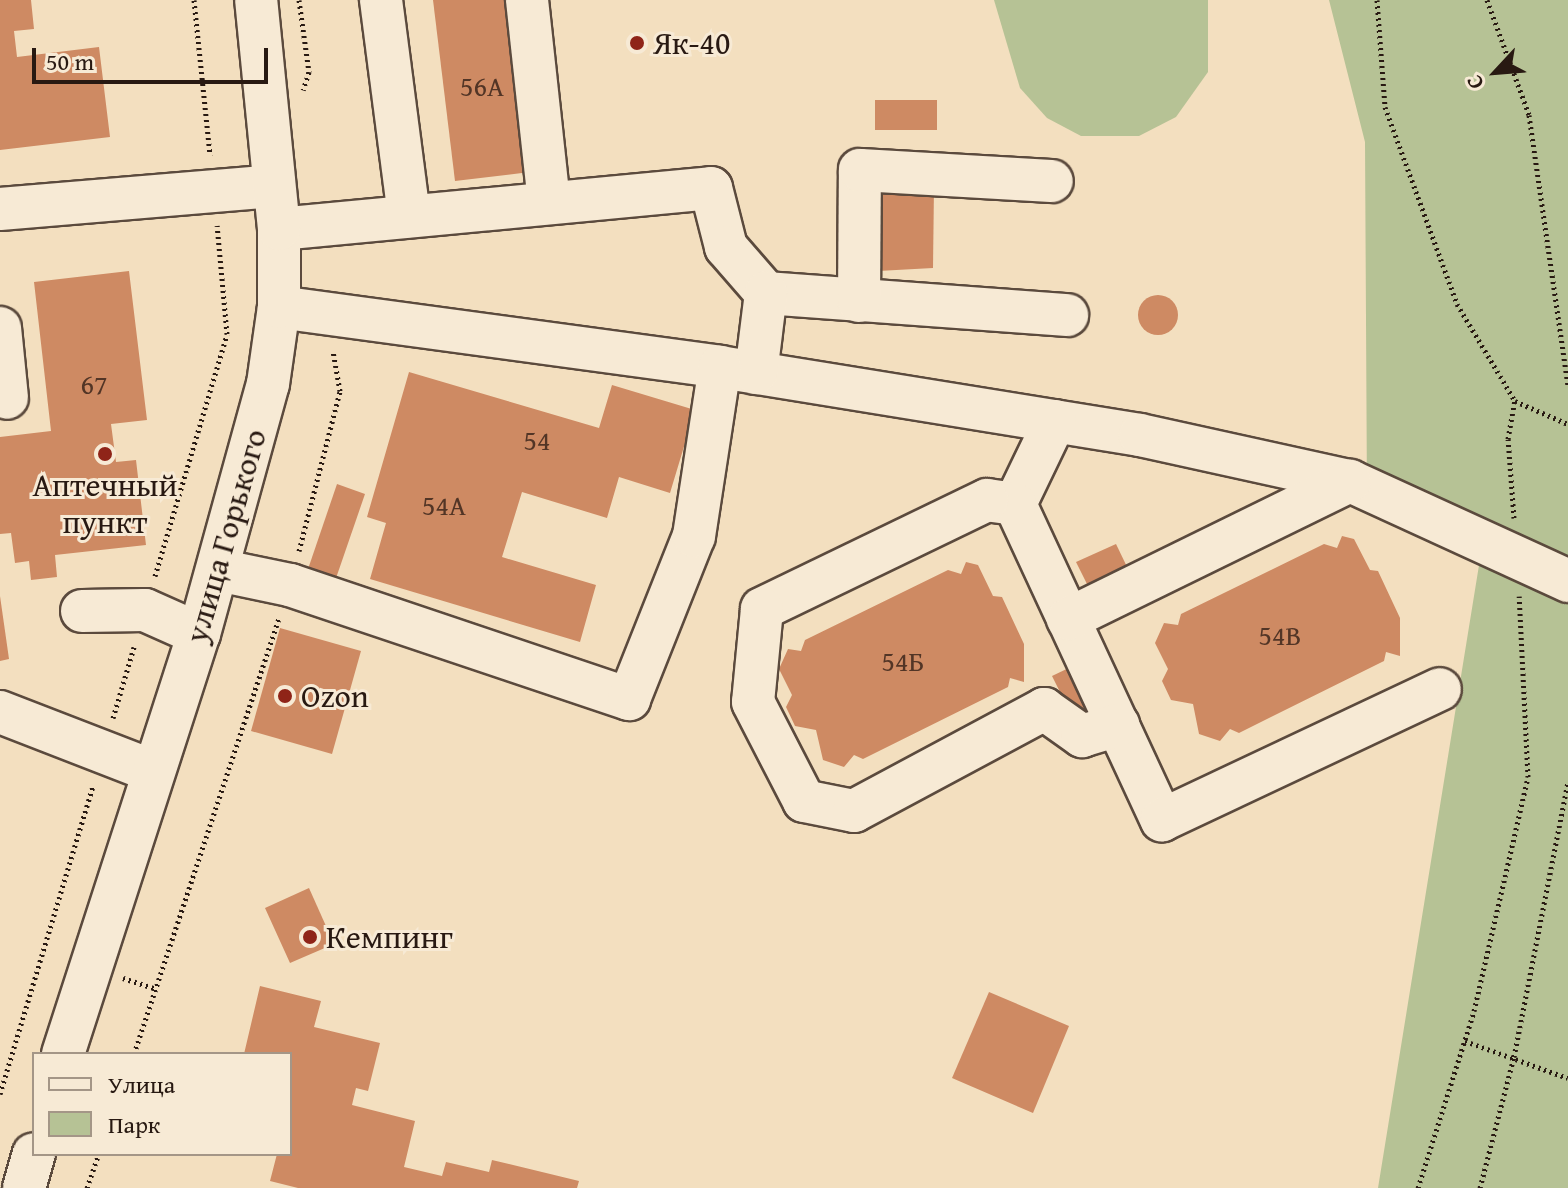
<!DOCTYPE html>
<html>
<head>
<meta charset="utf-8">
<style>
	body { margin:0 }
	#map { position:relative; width:1568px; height:1188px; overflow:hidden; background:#f3dfbf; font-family:"Gentium Book Plus",serif }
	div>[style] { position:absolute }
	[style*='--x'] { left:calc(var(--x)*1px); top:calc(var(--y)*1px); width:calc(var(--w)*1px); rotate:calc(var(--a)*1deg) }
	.green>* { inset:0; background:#b6c295 }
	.building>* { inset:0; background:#ce8a63 }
	.round { border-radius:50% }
	.path>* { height:5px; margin-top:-2.5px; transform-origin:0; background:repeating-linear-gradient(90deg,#281912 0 2px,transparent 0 6px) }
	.roads { filter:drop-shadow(2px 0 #5b4a3d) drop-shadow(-2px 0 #5b4a3d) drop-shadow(0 2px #5b4a3d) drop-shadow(0 -2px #5b4a3d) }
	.minor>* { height:42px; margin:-21px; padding:0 21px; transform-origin:21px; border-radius:21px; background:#f7ead5 }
	.dots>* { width:22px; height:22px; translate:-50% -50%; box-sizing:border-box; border:4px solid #f7ead5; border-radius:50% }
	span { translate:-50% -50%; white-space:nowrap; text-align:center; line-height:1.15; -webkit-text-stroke:6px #f7ead5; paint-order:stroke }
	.number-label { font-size:28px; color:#523526 }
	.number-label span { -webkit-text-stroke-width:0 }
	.poi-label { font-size:32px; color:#281912 }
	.left { translate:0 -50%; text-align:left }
	.street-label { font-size:32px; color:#281912 }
	.legend { position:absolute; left:32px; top:1052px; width:260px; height:104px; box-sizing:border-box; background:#f7ead5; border:2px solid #a49687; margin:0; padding:10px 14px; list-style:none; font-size:24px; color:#281912 }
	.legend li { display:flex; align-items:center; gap:16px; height:40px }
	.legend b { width:40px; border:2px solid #a49687 }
	.north { position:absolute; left:1456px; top:32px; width:80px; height:80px; -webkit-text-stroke:6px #f7ead5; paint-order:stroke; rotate:244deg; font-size:22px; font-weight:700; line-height:32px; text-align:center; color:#281912 }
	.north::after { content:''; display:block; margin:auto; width:28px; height:36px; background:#281912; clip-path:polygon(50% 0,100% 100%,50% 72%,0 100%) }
	.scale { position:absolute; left:32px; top:48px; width:236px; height:36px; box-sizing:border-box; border:4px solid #281912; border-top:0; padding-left:10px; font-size:24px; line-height:28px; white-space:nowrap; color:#281912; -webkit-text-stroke:6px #f7ead5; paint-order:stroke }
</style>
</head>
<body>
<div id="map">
	<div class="green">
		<i style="clip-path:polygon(994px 0,1208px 0,1208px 72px,1176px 117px,1139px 136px,1081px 136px,1047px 118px,1020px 88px)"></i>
		<i style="clip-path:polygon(1329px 0,1568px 0,1568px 1188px,1378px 1188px,1480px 559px,1367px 498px,1365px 142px)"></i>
	</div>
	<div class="building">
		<i style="clip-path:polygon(0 0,31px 0,34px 29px,14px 31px,17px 57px,99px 47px,110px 137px,0 150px)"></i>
		<i style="clip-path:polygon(433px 0,509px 0,530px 172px,455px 181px)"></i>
		<i style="clip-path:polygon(875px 100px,937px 100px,937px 130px,875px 130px)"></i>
		<i style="clip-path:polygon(878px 186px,934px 186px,933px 268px,878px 271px)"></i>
		<i style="clip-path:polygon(129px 271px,147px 420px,111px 424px,116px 462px,136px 460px,146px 545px,55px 555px,57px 577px,31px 580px,29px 561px,15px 563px,11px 533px,0 534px,0 437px,51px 431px,34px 282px)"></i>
		<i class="round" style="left:1138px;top:295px;width:40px;height:40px"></i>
		<i style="clip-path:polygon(409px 372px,599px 428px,612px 385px,695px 410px,670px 493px,619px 477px,607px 518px,522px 492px,502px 557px,596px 585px,580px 642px,370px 579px,386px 523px,367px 517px)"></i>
		<i style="clip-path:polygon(337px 484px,365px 494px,334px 584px,306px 575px)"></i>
		<i style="clip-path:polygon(1342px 536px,1354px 539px,1370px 570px,1378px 571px,1400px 618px,1400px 656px,1386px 652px,1384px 661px,1239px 733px,1230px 729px,1220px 741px,1199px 734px,1193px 704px,1171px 700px,1162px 681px,1168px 669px,1155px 643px,1164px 623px,1178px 625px,1181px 614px,1324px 544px,1337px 548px)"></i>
		<i style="clip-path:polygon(1116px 544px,1129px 571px,1090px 590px,1076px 562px)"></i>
		<i style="clip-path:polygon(966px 562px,978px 565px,993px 596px,1002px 597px,1024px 644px,1024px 682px,1010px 678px,1008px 687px,863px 759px,854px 755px,844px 767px,823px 760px,816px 730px,795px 726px,786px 707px,792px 695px,779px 669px,788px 649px,801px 651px,805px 640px,948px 570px,961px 574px)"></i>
		<i style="clip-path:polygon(0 596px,9px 659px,0 661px)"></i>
		<i style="clip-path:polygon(280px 628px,361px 651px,332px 754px,251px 731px)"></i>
		<i style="clip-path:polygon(1077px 664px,1098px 708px,1074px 720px,1052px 676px)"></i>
		<i style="clip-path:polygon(309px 888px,334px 944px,290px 963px,265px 908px)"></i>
		<i style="clip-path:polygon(260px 986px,321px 1001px,314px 1027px,380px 1043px,368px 1091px,356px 1088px,352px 1105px,415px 1121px,404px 1167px,442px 1176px,446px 1162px,489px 1172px,492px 1160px,579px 1181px,577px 1188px,298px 1188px,270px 1181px,277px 1154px,290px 1154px,290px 1054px,244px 1054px)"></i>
		<i style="clip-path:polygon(989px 992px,1069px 1026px,1033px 1113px,952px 1078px)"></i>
	</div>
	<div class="path">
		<i style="--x:194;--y:0;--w:156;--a:84.1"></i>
		<i style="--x:299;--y:0;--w:73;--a:82.1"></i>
		<i style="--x:309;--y:72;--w:19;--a:108"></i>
		<i style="--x:1377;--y:0;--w:107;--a:85.7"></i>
		<i style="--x:1385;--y:107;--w:210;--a:69.9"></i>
		<i style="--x:1457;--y:304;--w:113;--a:59.1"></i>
		<i style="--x:1515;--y:401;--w:58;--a:23.5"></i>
		<i style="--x:1487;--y:0;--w:122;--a:69.9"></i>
		<i style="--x:1529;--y:115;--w:273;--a:81.8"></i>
		<i style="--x:1514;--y:518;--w:79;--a:-94.3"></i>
		<i style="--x:1508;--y:439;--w:39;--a:-80"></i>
		<i style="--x:299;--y:551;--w:165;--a:-75.6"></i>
		<i style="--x:340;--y:391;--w:41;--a:-99.9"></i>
		<i style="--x:155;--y:576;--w:252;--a:-73.4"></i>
		<i style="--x:227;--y:334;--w:109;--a:-95.2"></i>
		<i style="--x:113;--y:718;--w:74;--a:-73.5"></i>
		<i style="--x:123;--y:978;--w:35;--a:18"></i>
		<i style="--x:1465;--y:1041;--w:109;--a:19.8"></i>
		<i style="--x:134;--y:1054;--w:459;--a:-71.6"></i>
		<i style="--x:0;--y:1094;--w:323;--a:-73.2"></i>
		<i style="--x:87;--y:1188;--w:36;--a:-71"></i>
		<i style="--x:1418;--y:1188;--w:186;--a:-72.4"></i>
		<i style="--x:1474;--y:1011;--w:240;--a:-77"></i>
		<i style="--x:1528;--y:777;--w:181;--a:-92.8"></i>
		<i style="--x:1480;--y:1188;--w:135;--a:-75.5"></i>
		<i style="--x:1514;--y:1057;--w:279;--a:-78.9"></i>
	</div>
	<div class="roads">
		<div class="minor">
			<i style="--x:381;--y:0;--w:218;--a:82.6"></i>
			<i style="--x:527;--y:0;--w:204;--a:83.8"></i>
			<i style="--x:0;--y:209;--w:274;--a:-4.8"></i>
			<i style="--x:279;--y:229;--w:434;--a:-5.4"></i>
			<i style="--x:711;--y:188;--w:61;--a:75.7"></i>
			<i style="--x:726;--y:247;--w:61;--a:49"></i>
			<i style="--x:766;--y:293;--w:302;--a:4.2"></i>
			<i style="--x:859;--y:301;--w:131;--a:-89.6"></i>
			<i style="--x:860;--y:170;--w:192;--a:3.3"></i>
			<i style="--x:279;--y:307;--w:445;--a:7.7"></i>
			<i style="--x:720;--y:367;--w:425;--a:9.2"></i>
			<i style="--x:1140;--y:435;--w:215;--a:12.4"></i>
			<i style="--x:1350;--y:481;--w:240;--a:24.6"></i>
			<i style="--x:0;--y:328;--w:70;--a:84.3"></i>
			<i style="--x:756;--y:373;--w:81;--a:-82.9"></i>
			<i style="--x:1055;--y:421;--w:92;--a:115.7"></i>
			<i style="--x:1015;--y:504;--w:349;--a:65.1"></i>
			<i style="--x:1162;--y:820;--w:307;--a:-25.2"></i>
			<i style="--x:1015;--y:504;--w:28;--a:-172"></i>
			<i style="--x:987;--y:500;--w:250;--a:154.2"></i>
			<i style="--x:762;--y:609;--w:93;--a:95.5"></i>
			<i style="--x:753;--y:702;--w:111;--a:62.7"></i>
			<i style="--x:804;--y:801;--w:51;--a:11.3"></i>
			<i style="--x:854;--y:811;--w:216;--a:-28.2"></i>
			<i style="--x:1044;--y:709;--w:47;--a:35.4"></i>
			<i style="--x:1082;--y:736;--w:38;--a:-17"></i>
			<i style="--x:218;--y:570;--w:74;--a:11.8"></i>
			<i style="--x:290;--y:585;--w:358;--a:18.6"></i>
			<i style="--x:629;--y:699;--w:175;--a:-68.3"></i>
			<i style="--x:694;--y:536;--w:171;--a:-81.3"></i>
			<i style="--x:82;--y:611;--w:63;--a:-0.9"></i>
			<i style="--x:145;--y:610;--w:59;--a:24"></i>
			<i style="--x:1068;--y:619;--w:314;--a:-26.1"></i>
			<i style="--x:0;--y:712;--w:163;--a:21.2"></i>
			<i style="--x:63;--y:1054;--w:441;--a:-72.1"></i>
			<i style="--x:199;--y:634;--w:259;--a:-74.6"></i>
			<i style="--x:268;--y:384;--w:78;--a:-81.9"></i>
			<i style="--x:279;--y:307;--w:78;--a:-90"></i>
			<i style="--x:279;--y:229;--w:230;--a:-95.7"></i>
			<i style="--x:24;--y:1188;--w:35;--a:-74"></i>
		</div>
	</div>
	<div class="dots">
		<i style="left:637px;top:43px;background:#8f2418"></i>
		<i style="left:105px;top:454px;background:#8f2418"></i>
		<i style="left:285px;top:696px;background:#8f2418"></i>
		<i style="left:310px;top:937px;background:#8f2418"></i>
	</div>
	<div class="number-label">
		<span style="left:482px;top:86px">56А</span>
		<span style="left:94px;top:384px">67</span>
		<span style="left:537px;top:440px">54</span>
		<span style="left:444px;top:505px">54А</span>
		<span style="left:1280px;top:635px">54В</span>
		<span style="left:903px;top:661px">54Б</span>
	</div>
	<div class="poi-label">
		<span class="left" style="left:653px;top:43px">Як-40</span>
		<span style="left:105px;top:504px">Аптечный<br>пункт</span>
		<span class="left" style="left:301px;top:696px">Ozon</span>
		<span class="left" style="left:326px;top:937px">Кемпинг</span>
	</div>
	<div class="street-label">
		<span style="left:226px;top:536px;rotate:-74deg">улица Горького</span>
	</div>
	<ul class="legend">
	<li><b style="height:10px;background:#f7ead5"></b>Улица</li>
	<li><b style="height:22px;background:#b6c295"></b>Парк</li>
	</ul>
	<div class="north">С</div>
	<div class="scale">50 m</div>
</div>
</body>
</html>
